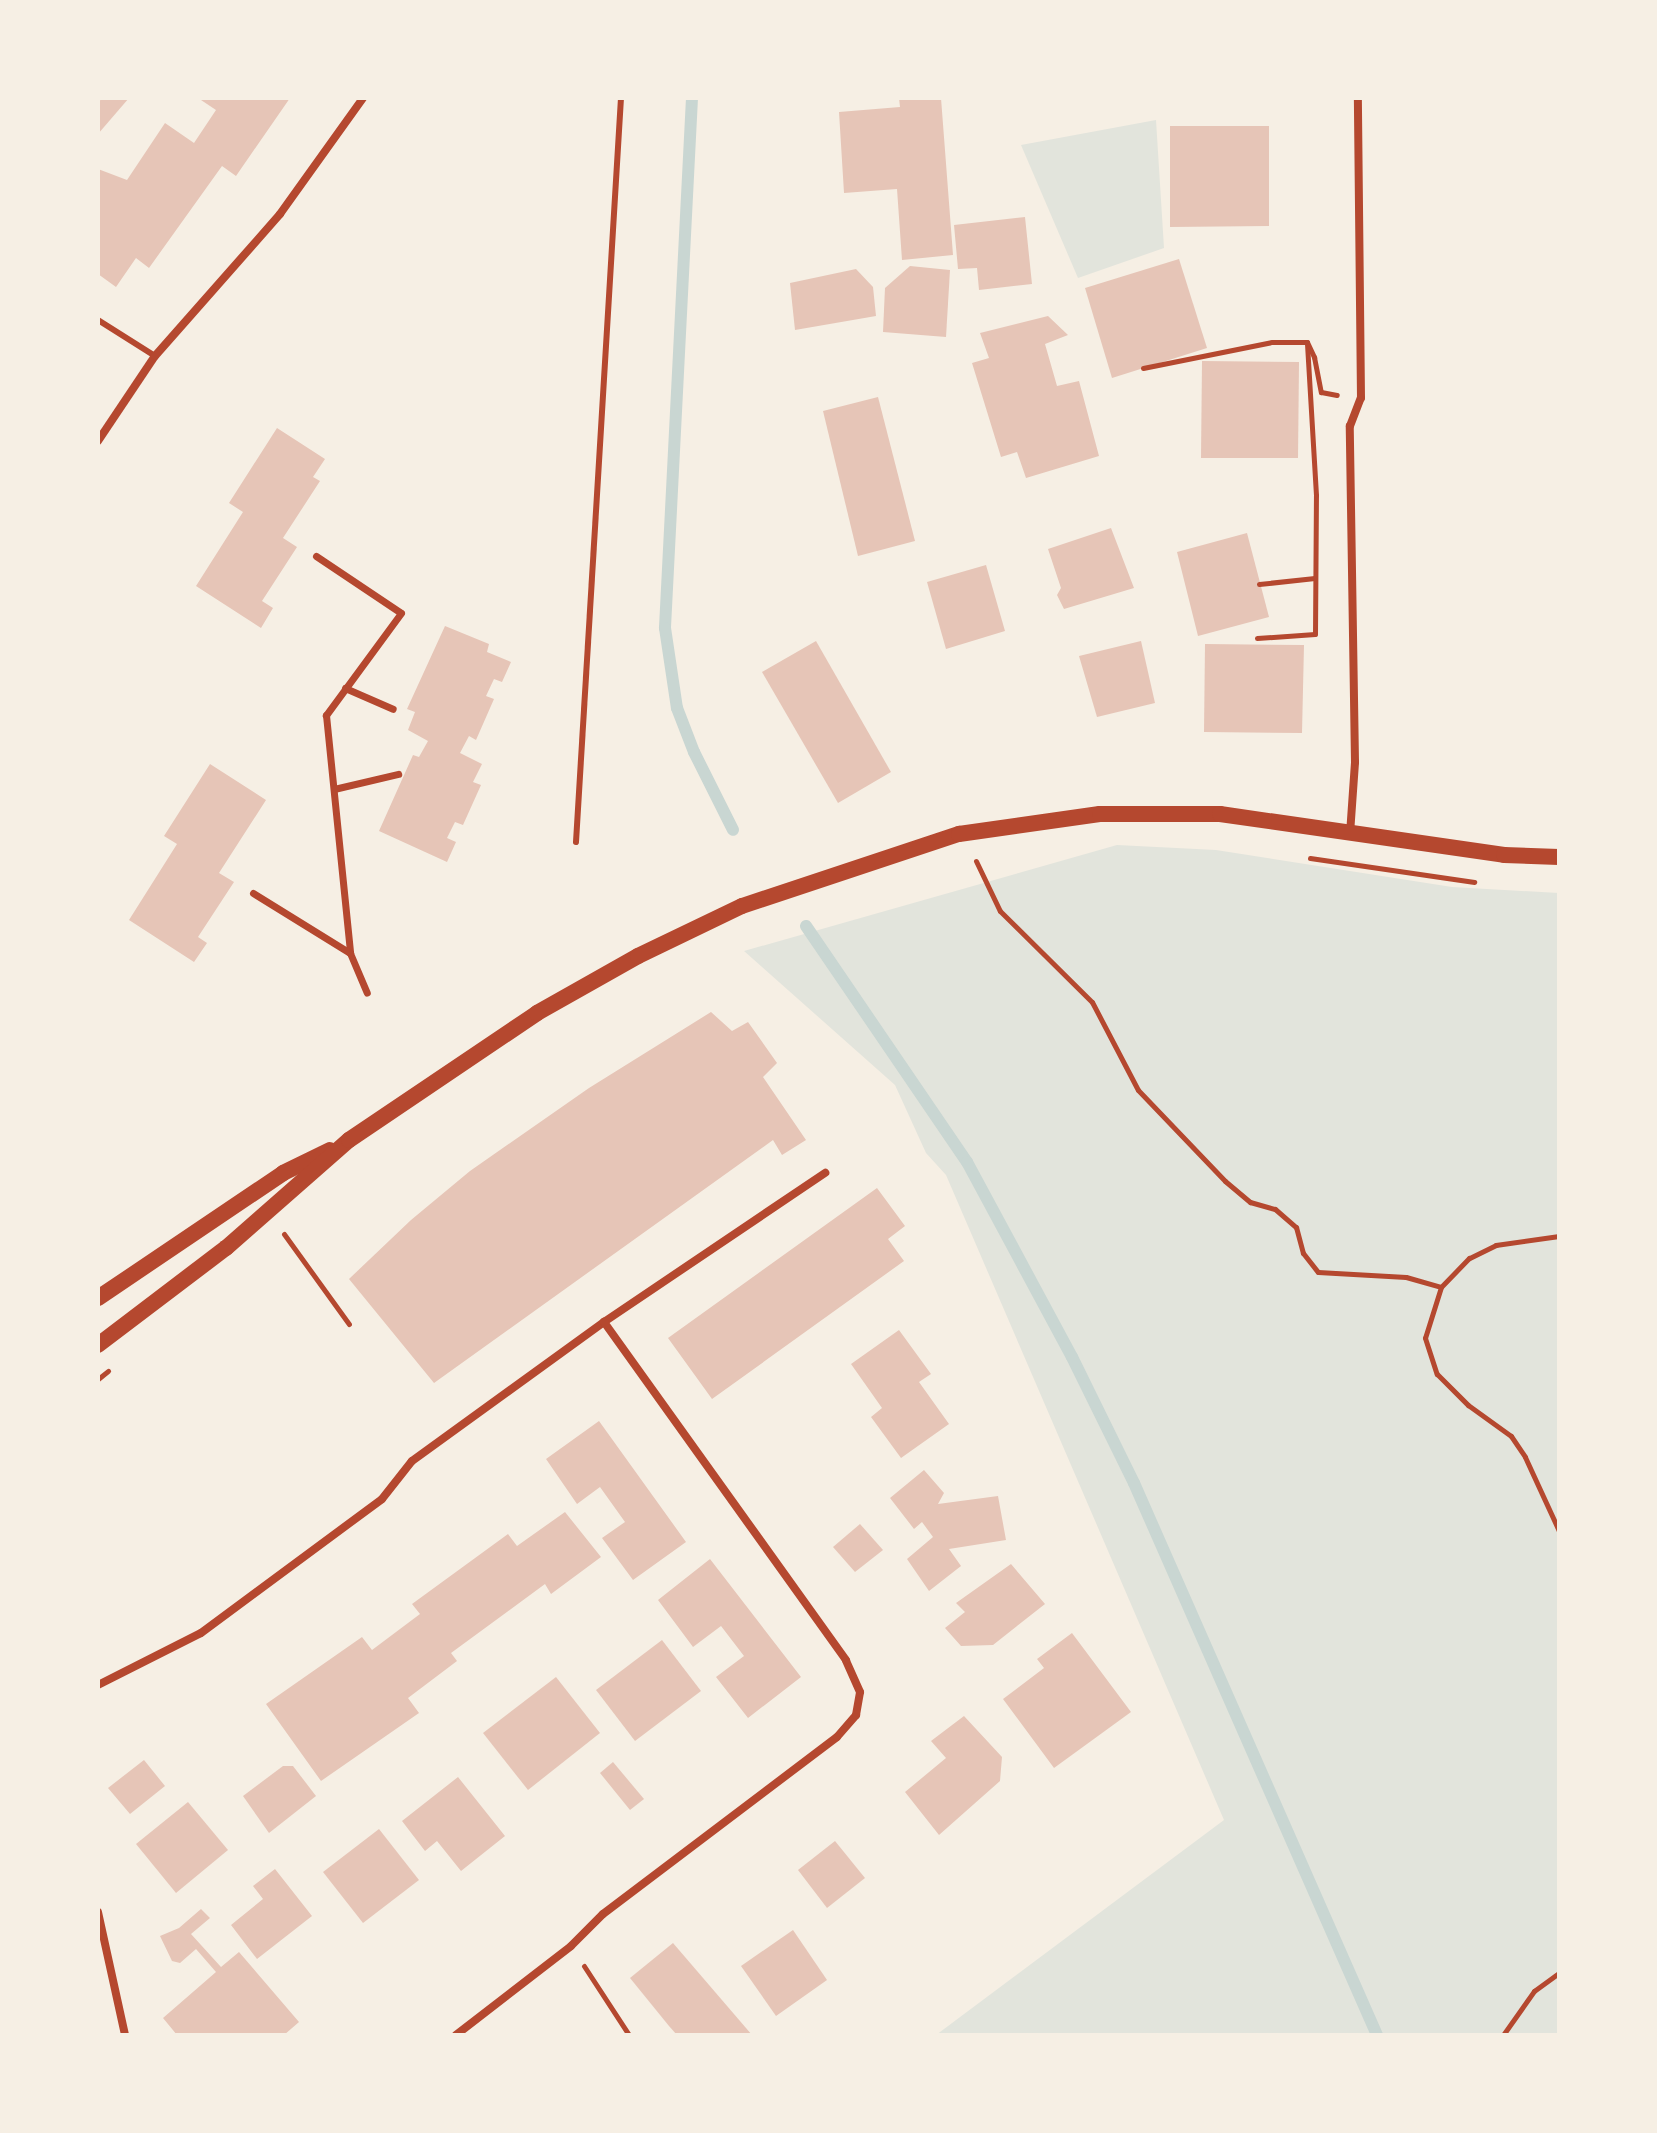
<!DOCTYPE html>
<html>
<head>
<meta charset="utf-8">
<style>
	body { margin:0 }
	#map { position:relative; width:1657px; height:2133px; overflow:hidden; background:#f6efe4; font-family:Ubuntu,sans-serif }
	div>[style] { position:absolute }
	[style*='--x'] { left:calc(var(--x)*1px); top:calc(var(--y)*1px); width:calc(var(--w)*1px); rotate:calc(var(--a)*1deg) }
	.green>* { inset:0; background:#e2e4dc }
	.stream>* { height:12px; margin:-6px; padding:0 6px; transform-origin:6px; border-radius:6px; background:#c9d6d2 }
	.building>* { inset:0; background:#e6c5b7 }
	.path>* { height:5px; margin:-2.5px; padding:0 2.5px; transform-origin:2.5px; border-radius:2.5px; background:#b5482f }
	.service>* { height:6px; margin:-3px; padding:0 3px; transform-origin:3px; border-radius:3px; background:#b5482f }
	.pedestrian>* { height:7px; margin:-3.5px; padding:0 3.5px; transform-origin:3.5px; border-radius:3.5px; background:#b5482f }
	.minor>* { height:8px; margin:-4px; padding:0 4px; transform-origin:4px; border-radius:4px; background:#b5482f }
	.secondary>* { height:16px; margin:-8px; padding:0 8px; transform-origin:8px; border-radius:8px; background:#b5482f }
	span { translate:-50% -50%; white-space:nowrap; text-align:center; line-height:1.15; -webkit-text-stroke:8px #f6efe4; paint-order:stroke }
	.frame { position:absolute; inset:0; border:100px solid #f6efe4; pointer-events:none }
</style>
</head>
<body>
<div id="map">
	<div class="green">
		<i style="clip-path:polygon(1156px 120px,1164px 248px,1078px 278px,1021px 145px)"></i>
		<i style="clip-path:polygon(1117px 845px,1216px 850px,1452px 887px,1559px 893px,1559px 2035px,936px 2035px,1224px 1820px,946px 1175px,926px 1153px,895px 1085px,744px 951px)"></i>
	</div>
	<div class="stream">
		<i style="--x:692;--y:98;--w:531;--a:92.92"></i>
		<i style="--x:665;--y:628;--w:81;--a:81.5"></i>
		<i style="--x:677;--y:708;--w:47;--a:68.9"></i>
		<i style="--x:694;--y:752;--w:87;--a:63.4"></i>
		<i style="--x:806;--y:926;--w:286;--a:55.7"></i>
		<i style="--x:967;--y:1162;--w:221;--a:61.7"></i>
		<i style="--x:1072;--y:1357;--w:140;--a:63.8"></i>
		<i style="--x:1134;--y:1483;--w:603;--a:66.24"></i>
	</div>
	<div class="building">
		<i style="clip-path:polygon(102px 98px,129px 98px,98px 134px,98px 103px)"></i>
		<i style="clip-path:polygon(198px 98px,290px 98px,236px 176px,222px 166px,149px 268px,136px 258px,116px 287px,98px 274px,98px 169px,127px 180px,165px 123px,194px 143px,216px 110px)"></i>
		<i style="clip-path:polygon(899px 98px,941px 98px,953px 255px,902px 260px,897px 189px,844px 193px,839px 112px,900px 107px)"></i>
		<i style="clip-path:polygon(1170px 126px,1269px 126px,1269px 226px,1170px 227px)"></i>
		<i style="clip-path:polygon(1025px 217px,1032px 284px,979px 290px,977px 268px,958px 269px,954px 225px)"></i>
		<i style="clip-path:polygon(1179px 259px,1207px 348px,1112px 378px,1085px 288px)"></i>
		<i style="clip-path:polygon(910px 266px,950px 270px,946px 337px,883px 332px,885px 288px)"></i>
		<i style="clip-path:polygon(856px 269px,873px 287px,876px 316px,795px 330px,790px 283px)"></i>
		<i style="clip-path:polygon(1048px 316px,1068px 335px,1045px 344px,1057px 386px,1079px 381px,1099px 456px,1026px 478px,1017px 452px,1001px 457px,972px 363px,989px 358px,980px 333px)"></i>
		<i style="clip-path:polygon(1202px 361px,1299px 362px,1298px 458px,1201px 458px)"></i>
		<i style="clip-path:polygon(878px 397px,915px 541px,858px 556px,823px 411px)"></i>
		<i style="clip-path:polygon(277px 428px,325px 459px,313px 477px,320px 481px,283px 538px,297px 547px,262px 601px,273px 608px,261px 628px,196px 586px,243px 512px,229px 503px)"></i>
		<i style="clip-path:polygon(1111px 528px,1134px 588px,1064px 609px,1057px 595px,1061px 588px,1048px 549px)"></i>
		<i style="clip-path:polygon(1247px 533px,1269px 617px,1198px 636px,1177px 552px)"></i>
		<i style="clip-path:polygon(986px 565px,1005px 631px,946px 649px,927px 582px)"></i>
		<i style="clip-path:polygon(445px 626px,489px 644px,487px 652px,511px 662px,502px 682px,494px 679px,486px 696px,494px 699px,476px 740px,469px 736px,460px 753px,482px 764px,473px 782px,481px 785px,463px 825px,455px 822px,447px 838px,456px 842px,447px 862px,379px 831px,413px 755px,419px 757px,428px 741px,408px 730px,415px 712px,407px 709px)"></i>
		<i style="clip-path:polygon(816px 641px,891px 772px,838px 803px,762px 672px)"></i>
		<i style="clip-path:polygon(1141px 641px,1155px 703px,1097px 717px,1079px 656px)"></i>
		<i style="clip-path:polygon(1205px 644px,1304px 645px,1302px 733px,1204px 732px)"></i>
		<i style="clip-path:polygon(210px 764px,266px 800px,219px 873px,234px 882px,198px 937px,207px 943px,194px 962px,129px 920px,177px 844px,164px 836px)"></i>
		<i style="clip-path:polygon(711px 1012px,732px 1031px,748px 1022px,777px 1063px,763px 1077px,806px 1140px,782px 1155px,773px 1140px,434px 1383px,349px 1279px,411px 1220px,470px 1171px,589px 1088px)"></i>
		<i style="clip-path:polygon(877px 1188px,905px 1226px,888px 1239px,904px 1261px,712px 1399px,668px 1338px)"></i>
		<i style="clip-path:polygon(899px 1330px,931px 1374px,919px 1382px,949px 1424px,901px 1458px,871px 1417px,882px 1408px,851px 1364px)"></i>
		<i style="clip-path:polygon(599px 1421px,686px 1542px,633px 1580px,602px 1538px,625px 1522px,600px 1487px,577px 1504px,546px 1459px)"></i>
		<i style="clip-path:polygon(924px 1470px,944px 1493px,938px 1504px,998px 1496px,1006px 1540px,949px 1549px,961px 1566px,929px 1591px,907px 1559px,933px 1537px,922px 1522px,914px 1529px,890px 1498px)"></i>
		<i style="clip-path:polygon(565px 1512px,601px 1557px,551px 1594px,545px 1584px,451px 1653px,457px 1661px,408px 1698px,419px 1713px,321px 1781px,266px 1704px,362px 1637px,372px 1650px,420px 1614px,412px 1604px,508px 1534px,517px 1546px)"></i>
		<i style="clip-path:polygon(860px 1524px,883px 1550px,855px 1572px,833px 1547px)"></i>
		<i style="clip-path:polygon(710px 1559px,801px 1677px,748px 1718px,716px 1677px,744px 1656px,721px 1626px,693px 1647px,658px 1600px)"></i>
		<i style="clip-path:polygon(1011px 1564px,1045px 1604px,993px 1645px,961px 1646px,945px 1628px,965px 1612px,956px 1603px)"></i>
		<i style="clip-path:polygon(1072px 1633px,1131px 1712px,1054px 1768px,1003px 1699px,1044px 1668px,1037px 1659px)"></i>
		<i style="clip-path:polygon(662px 1640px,701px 1691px,635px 1741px,596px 1690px)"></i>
		<i style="clip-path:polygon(556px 1677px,600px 1733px,528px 1790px,483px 1733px)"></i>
		<i style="clip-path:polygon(964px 1716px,1002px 1757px,1000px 1781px,939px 1835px,905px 1792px,946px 1758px,931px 1741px)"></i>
		<i style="clip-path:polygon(144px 1760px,165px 1786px,130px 1814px,108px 1788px)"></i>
		<i style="clip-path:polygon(613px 1762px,644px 1799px,630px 1810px,600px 1773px)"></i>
		<i style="clip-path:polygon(283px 1766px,293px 1766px,316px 1796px,269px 1833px,243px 1796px)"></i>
		<i style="clip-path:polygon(458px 1777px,505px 1836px,461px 1871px,437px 1841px,425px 1851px,402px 1821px)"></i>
		<i style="clip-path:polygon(188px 1802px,228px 1850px,176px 1893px,136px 1844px)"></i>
		<i style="clip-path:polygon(379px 1829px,419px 1880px,363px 1923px,323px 1872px)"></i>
		<i style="clip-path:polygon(835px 1841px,865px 1878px,827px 1908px,798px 1870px)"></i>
		<i style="clip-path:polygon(275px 1869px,312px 1916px,257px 1959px,231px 1925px,263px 1899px,253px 1886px)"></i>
		<i style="clip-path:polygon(201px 1909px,210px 1918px,191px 1934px,221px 1967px,239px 1952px,299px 2022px,284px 2035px,177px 2035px,163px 2018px,216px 1972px,196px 1949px,180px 1963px,172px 1961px,160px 1936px,179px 1928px)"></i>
		<i style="clip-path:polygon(793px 1930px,827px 1980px,776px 2016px,741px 1966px)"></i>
		<i style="clip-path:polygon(673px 1943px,752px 2035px,677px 2035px,669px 2026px,630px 1978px)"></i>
	</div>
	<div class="path">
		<i style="--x:1143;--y:368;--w:132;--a:-11.4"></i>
		<i style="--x:1272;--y:342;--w:35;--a:0"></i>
		<i style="--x:1307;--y:342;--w:17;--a:65"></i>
		<i style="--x:1314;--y:357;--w:36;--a:79"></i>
		<i style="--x:1321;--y:392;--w:16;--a:11"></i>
		<i style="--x:1259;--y:584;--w:56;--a:-6.1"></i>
		<i style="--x:1257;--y:638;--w:58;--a:-3.9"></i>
		<i style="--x:1315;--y:634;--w:139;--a:-89.6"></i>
		<i style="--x:1316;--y:495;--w:153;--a:-93.4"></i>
		<i style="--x:1310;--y:858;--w:166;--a:8.3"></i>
		<i style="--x:976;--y:861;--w:55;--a:64.4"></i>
		<i style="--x:1000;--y:911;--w:129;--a:44.7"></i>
		<i style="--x:1092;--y:1002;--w:99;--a:62.4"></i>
		<i style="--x:1138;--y:1090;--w:126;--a:46.3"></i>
		<i style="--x:1225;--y:1181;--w:33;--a:40"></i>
		<i style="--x:1250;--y:1202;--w:26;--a:16"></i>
		<i style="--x:1275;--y:1209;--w:28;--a:41"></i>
		<i style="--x:1296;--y:1227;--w:27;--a:75"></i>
		<i style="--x:1303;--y:1253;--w:24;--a:52"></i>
		<i style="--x:1318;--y:1272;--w:88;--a:3.3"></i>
		<i style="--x:1406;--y:1277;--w:36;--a:16"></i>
		<i style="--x:284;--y:1234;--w:111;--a:54.2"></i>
		<i style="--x:1559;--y:1236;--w:64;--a:171.9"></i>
		<i style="--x:1496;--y:1245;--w:30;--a:154"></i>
		<i style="--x:1469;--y:1258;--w:40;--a:134"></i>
		<i style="--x:1441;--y:1287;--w:53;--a:107.4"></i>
		<i style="--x:1425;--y:1338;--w:38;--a:72"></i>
		<i style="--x:1437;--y:1374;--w:44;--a:45"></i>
		<i style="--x:1468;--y:1405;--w:53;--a:35.8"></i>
		<i style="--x:1511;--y:1436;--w:25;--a:56"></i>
		<i style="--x:1525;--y:1457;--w:81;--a:65.3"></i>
		<i style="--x:98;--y:1379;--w:13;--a:-39"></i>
		<i style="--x:584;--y:1966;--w:82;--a:56.9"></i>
		<i style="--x:1503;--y:2035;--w:54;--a:-54.8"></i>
		<i style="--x:1534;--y:1991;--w:31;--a:-36"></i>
	</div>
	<div class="service">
		<i style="--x:98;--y:320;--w:67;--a:32.3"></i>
		<i style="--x:576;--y:842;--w:745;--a:-86.54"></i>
	</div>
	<div class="pedestrian">
		<i style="--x:316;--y:556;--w:102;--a:33.8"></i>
		<i style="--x:401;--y:613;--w:127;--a:126.3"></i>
		<i style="--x:326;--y:715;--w:239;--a:84.2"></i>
		<i style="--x:350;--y:953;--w:43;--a:67"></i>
		<i style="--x:345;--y:688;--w:52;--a:23.6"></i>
		<i style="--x:334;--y:789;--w:66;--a:-13.2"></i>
		<i style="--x:253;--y:893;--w:114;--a:31.7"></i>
	</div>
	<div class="minor">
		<i style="--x:98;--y:441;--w:102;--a:-56.2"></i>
		<i style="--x:155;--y:356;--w:189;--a:-48.6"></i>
		<i style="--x:280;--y:214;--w:143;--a:-54.4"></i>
		<i style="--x:1350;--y:834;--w:72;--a:-86"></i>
		<i style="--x:1355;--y:762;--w:336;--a:-90.9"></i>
		<i style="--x:1350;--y:426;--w:30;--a:-69"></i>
		<i style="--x:1361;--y:398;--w:300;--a:-90.6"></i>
		<i style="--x:98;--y:1685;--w:115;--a:-26.8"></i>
		<i style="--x:201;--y:1633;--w:225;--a:-36.5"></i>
		<i style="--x:382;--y:1499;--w:48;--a:-51.7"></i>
		<i style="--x:412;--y:1461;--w:237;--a:-35.9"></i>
		<i style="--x:604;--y:1322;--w:267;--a:-34"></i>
		<i style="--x:98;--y:1912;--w:126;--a:77.6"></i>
		<i style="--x:456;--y:2035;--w:145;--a:-37.7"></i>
		<i style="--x:571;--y:1946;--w:45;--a:-45"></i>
		<i style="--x:603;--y:1914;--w:293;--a:-37.1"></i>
		<i style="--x:837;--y:1737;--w:29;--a:-49"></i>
		<i style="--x:856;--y:1715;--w:23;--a:-80"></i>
		<i style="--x:860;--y:1692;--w:35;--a:-114"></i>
		<i style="--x:846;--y:1660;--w:416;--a:-125.6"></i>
	</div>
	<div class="secondary">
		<i style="--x:98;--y:1298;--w:223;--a:-34"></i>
		<i style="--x:283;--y:1173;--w:52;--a:-26.1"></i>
		<i style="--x:98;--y:1345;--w:161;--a:-37.2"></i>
		<i style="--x:226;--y:1248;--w:164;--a:-41.3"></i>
		<i style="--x:349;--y:1140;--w:227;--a:-34"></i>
		<i style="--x:537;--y:1013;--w:116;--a:-29.4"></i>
		<i style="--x:638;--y:956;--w:115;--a:-25.7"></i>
		<i style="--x:742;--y:906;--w:229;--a:-18.4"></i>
		<i style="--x:959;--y:834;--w:142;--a:-8.1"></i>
		<i style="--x:1100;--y:814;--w:120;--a:0"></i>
		<i style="--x:1220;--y:814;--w:287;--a:8.2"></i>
		<i style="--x:1504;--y:855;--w:55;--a:2.1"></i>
	</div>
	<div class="frame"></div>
</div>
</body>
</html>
